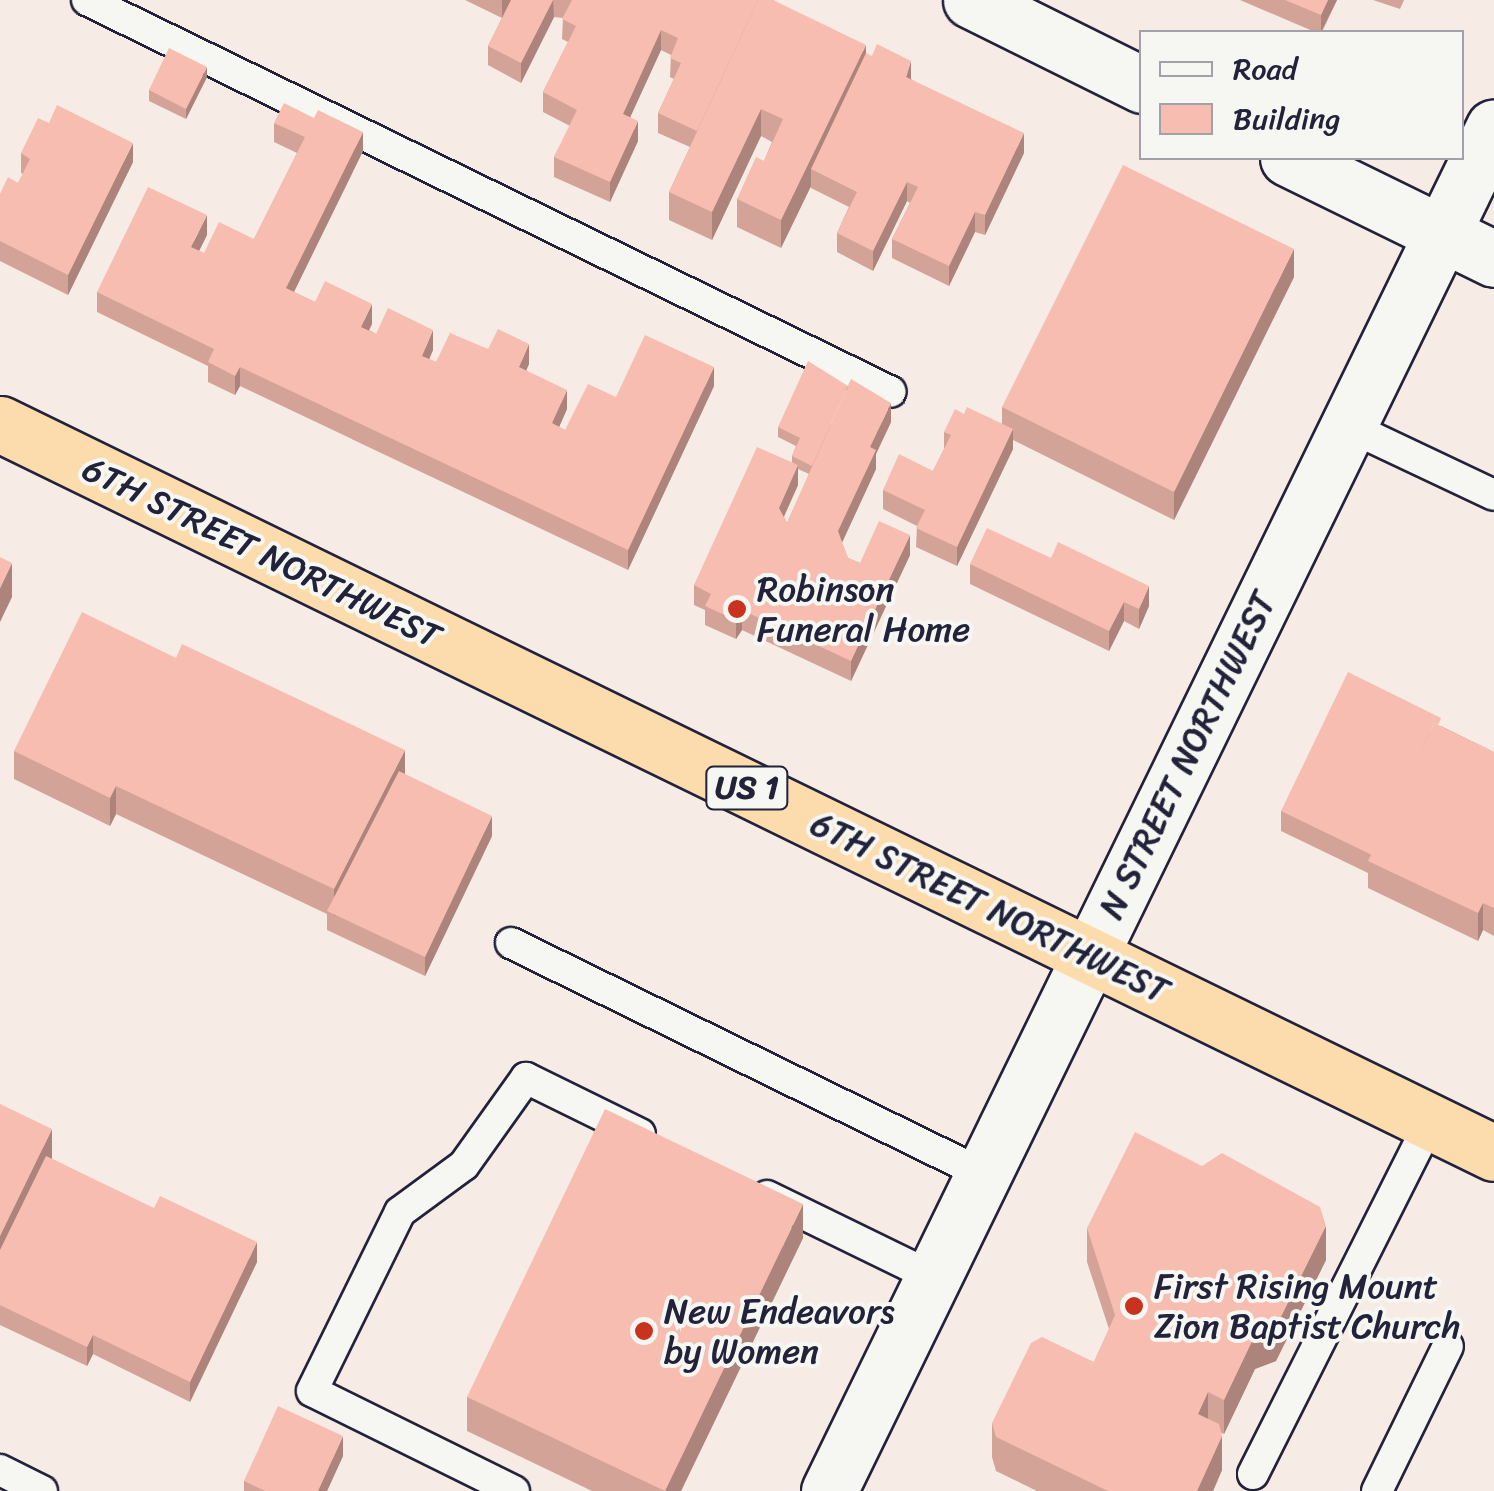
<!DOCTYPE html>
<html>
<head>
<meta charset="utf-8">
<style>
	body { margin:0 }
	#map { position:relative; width:1494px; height:1491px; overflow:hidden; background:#f6ebe5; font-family:Sriracha,sans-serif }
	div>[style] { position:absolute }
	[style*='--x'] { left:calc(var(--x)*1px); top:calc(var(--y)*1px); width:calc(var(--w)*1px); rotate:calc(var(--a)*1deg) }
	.roads { filter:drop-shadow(2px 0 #22223b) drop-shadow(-2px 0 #22223b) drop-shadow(0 2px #22223b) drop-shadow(0 -2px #22223b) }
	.service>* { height:30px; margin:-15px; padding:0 15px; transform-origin:15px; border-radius:15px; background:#f6f6f2 }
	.minor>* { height:55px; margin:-27.5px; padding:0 27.5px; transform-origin:27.5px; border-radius:27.5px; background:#f6f6f2 }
	.trunk>* { height:55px; margin:-27.5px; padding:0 27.5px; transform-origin:27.5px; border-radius:27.5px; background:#fcdcac }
	.wall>* { inset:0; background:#d4a397 }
	.shaded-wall>* { inset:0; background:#ad847b }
	.building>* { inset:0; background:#f7bdb0 }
	.dots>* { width:28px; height:28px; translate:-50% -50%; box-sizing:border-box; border:5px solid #f6f6f2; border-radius:50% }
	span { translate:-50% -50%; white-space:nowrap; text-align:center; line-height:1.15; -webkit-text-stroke:8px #f6f6f2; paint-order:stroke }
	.shield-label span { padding:2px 8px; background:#f6f6f2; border:2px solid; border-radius:8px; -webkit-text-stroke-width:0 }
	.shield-label { font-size:32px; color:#22223b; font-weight:700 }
	.street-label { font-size:35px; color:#22223b }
	.poi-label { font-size:35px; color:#22223b }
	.left { translate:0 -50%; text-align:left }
	.legend { position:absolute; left:1139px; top:30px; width:325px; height:130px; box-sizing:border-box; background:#f6f6f2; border:2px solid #a1a1a9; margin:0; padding:12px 18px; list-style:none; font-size:30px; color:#22223b }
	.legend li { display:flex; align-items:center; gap:20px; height:50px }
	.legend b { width:50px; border:2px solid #a1a1a9 }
</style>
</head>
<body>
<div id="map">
	<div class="roads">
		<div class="service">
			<i style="--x:87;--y:0;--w:894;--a:25.99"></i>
			<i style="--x:1348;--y:426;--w:161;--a:25.3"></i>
			<i style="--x:511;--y:943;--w:525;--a:26.08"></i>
			<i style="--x:767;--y:1196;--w:185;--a:26"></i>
			<i style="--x:0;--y:1470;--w:47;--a:26.6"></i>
			<i style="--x:1253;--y:1474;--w:394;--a:-63.3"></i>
			<i style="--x:514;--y:1491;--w:225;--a:-153.7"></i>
			<i style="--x:312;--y:1391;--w:199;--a:-63.8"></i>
			<i style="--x:400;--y:1212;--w:79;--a:-36.3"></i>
			<i style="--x:464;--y:1165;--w:107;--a:-54.5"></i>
			<i style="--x:526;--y:1078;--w:127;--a:26.2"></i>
			<i style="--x:1377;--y:1491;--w:161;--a:-63.9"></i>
		</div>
		<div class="minor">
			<i style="--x:971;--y:0;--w:191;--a:26.4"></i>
			<i style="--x:1288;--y:158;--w:229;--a:26.1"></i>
			<i style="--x:829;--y:1491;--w:1517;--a:-64.01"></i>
		</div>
		<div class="trunk">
			<i style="--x:0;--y:424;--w:1662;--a:26.01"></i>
		</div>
	</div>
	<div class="wall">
		<i style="clip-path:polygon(465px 0,773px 0,911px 79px,1024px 153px,985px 235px,975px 232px,949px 286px,892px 258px,892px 239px,910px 203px,907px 201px,873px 271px,837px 252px,837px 233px,849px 207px,811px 188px,811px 186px,781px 248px,737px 227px,737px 199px,764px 161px,772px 142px,761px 136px,712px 240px,669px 220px,669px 192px,690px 147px,658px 133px,658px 113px,674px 79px,670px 77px,671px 55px,661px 50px,630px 117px,638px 141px,610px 202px,554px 177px,554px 157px,570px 126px,543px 112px,543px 92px,568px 42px,562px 39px,563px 18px,554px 17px,521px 83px,488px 65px,488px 46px,502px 18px)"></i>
		<i style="clip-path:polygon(1240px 0,1337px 0,1322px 32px,1315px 32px)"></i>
		<i style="clip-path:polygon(1373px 0,1404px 0,1400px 9px)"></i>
		<i style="clip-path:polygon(207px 77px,186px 119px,149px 101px,149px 90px)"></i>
		<i style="clip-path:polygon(274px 123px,363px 151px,294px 292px,315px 302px,372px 324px,369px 330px,376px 334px,433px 350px,429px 359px,436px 362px,488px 349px,529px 364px,526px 370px,567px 409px,559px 427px,565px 430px,616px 397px,714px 386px,628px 570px,240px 386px,235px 395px,208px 382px,208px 366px,97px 312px,97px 292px,207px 235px,199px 251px,204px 253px,254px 239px,297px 153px,274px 142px)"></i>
		<i style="clip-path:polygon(21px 153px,133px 162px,68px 295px,0 261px,0 194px,18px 183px,23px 174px,21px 173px)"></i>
		<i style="clip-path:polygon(1294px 277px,1174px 520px,1013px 440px,1013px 449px,957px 566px,916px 547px,917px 526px,883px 509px,883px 490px,933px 471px,944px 449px,944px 432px,964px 414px,1002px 424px,1002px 407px)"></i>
		<i style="clip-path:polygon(evenodd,891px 422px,876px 454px,876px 469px,842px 543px,848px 558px,860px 563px,910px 555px,851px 681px,742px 630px,736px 639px,705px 625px,705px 610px,694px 605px,694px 585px,792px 463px,792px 456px,796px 446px,778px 437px,778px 427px,891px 422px,798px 469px,809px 474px,787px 523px,784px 517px,798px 485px,798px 469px)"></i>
		<i style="clip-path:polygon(970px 564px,1149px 606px,1139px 629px,1124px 621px,1109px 651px,970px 584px)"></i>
		<i style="clip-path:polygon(1441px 726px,1494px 752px,1494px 936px,1483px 930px,1478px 941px,1368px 888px,1368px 873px,1281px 831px,1281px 811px)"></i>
		<i style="clip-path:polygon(14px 751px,405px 775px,492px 836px,425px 976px,327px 930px,327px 914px,116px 814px,110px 826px,14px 779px)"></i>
		<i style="clip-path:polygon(0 1104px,52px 1159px,257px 1262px,190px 1402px,93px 1354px,87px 1366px,0 1325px)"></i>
		<i style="clip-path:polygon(1087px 1228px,1326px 1260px,1276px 1361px,1255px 1369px,1224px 1434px,1221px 1433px,1222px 1470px,1213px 1491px,1037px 1491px,996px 1471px,992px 1457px,992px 1423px,1094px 1362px,1109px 1329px,1087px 1262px)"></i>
		<i style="clip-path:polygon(803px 1238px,681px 1491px,592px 1491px,467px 1431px,467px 1397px)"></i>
		<i style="clip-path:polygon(343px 1456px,327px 1491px,244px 1491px,244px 1481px)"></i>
	</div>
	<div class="shaded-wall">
		<i style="clip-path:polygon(502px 0,511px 0,502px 19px)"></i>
		<i style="clip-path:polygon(553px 0,554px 17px,521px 83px,521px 63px)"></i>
		<i style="clip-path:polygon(1328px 0,1337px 0,1321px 32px,1321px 15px)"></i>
		<i style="clip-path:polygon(661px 30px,661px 50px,623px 133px,623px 114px)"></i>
		<i style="clip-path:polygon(866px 45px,866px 73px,811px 169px,811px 186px,781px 248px,781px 220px)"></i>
		<i style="clip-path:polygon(911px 61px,911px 80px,906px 77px)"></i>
		<i style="clip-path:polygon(207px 67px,207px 77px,186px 119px,186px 109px)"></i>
		<i style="clip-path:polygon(761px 109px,761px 136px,712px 240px,712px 212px)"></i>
		<i style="clip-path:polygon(638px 121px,638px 141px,610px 202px,610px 182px)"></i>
		<i style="clip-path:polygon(363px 132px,363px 151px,286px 308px,286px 288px)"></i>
		<i style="clip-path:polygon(1024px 133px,1024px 153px,985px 235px,985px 215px)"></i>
		<i style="clip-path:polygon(133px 143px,133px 162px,68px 295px,68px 275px)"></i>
		<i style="clip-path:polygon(907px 182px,907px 201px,873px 271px,873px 251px)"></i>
		<i style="clip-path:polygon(975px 212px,975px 232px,949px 286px,949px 266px)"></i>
		<i style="clip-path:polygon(207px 215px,207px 235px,191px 267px,191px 247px)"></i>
		<i style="clip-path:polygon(1294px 249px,1294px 277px,1174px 520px,1174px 492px)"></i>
		<i style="clip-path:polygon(372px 304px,372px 324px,361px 346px,361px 327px)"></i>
		<i style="clip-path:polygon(433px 330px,433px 350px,422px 376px,422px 356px)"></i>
		<i style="clip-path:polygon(529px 344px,529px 364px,519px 387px,519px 367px)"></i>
		<i style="clip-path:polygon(240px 367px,240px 386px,235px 395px,235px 376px)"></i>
		<i style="clip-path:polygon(714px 367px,714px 386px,628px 570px,628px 550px)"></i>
		<i style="clip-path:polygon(567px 390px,567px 409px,552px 443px,552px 423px)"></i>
		<i style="clip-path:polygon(891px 403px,891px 422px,876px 454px,876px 469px,838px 551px,838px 531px,870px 447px)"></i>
		<i style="clip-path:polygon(1013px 429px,1013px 449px,957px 566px,957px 547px)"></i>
		<i style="clip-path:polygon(798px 465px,798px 485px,779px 527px,779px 508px)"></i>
		<i style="clip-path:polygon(910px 535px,910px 555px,851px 681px,851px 661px)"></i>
		<i style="clip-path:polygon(12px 563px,12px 597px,0 622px,0 588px)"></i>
		<i style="clip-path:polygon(1149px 586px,1149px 606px,1139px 629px,1139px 609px)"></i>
		<i style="clip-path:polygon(1124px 602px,1124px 621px,1109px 651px,1109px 631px)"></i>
		<i style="clip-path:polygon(742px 610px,742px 630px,736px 639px,736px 620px)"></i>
		<i style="clip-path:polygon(405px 750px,405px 778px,334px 917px,334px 889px)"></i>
		<i style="clip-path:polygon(116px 786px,116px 814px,110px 826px,110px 798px)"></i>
		<i style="clip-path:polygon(492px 816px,492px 836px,425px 976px,425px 957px)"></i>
		<i style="clip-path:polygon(1483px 903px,1483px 930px,1478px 941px,1478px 913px)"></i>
		<i style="clip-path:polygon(52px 1129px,52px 1163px,0 1270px,0 1236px)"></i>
		<i style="clip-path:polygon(803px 1204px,803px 1238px,681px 1491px,665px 1491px)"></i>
		<i style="clip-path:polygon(1326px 1226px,1326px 1260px,1276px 1361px,1255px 1369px,1224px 1434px,1224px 1400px,1255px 1335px)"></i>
		<i style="clip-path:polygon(257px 1242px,257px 1262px,190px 1402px,190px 1382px)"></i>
		<i style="clip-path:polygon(93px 1335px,93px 1354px,87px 1366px,87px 1347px)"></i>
		<i style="clip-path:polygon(1208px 1392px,1208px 1426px,1198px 1414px)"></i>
		<i style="clip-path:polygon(343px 1436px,343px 1456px,327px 1491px,318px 1491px)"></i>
		<i style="clip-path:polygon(1222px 1436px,1222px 1470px,1213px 1491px,1197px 1491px)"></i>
	</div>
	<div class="building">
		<i style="clip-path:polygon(511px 0,553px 0,521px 63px,488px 46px)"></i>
		<i style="clip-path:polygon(572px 0,758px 0,697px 131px,658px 113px,681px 63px,670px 58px,678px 38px,661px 30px,623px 114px,638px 121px,610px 182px,554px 157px,577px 110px,543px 92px,576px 26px,562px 19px)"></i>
		<i style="clip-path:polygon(758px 0,773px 0,866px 45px,781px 220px,737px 199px,756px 157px,764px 161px,783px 119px,761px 109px,712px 212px,669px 192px)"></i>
		<i style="clip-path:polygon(1285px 0,1328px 0,1321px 15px)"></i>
		<i style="clip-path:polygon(877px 44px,911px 61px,906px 77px,1024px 133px,985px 215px,975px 212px,949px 266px,892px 239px,918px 187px,907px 182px,873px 251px,837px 233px,857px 192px,811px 169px,866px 53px,872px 56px)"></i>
		<i style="clip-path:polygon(169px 48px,207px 67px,186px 109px,149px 90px)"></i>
		<i style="clip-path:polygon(284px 103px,314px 118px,318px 110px,363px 132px,286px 288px,315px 302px,325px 281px,372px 304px,361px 327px,376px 334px,388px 308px,433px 330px,422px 356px,436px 362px,450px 333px,488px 349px,498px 329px,529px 344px,519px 367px,567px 390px,552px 423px,565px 430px,588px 384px,616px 397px,645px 335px,714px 367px,628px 550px,240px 367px,235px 376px,208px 362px,214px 349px,97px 292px,148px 187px,207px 215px,191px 247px,204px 253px,219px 222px,254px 239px,305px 137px,274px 123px)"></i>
		<i style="clip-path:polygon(57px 105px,133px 143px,68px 275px,0 241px,0 194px,8px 177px,18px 183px,30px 159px,21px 153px,38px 118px,49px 123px)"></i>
		<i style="clip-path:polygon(1123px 165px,1294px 249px,1174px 492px,1002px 407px)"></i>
		<i style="clip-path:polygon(808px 361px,848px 386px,812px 466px,792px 456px,800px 438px,778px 427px)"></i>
		<i style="clip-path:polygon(851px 379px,891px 403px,870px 447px,876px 450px,838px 531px,848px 558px,860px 563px,879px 521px,910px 535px,851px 661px,742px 610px,736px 620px,705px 606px,711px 594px,694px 585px,757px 447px,798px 465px,779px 508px,787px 523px)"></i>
		<i style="clip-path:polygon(967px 407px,1013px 429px,957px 547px,916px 528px,925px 510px,883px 490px,899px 454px,933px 471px,951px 435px,944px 432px,955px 409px,964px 414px)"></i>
		<i style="clip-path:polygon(987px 528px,1051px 558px,1058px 542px,1149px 586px,1139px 609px,1124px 602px,1109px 631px,970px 564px)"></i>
		<i style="clip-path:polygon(0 557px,12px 563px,0 588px)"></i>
		<i style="clip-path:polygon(82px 612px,176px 658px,182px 644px,405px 750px,334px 889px,116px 786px,110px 798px,14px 751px)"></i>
		<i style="clip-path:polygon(1348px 672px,1441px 718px,1438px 725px,1434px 723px,1372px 855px,1281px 811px)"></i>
		<i style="clip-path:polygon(1434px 723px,1494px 752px,1494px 908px,1483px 903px,1478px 913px,1368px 861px)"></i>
		<i style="clip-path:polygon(399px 771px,492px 816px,425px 957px,327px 911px)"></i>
		<i style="clip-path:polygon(0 1104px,52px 1129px,0 1236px)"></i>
		<i style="clip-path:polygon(605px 1109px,803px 1204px,665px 1491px,467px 1397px)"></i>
		<i style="clip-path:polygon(1135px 1132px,1202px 1166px,1222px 1153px,1320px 1207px,1326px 1226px,1276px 1327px,1255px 1335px,1224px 1400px,1208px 1392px,1198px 1414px,1219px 1424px,1222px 1436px,1197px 1491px,1108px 1491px,996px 1437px,992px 1423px,1031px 1343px,1042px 1337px,1094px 1362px,1115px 1315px,1087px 1228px)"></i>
		<i style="clip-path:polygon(46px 1156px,154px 1208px,160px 1196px,257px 1242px,190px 1382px,93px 1335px,87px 1347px,0 1305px,0 1250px)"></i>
		<i style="clip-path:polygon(278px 1406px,343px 1436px,318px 1491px,265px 1491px,244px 1481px)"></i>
	</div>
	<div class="dots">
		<i style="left:737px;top:609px;background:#c8321e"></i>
		<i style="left:1134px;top:1306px;background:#c8321e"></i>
		<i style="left:644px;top:1331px;background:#c8321e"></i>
	</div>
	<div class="shield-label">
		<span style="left:747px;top:788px">US 1</span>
	</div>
	<div class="street-label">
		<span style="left:262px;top:552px;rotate:26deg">6TH STREET NORTHWEST</span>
		<span style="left:1187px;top:755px;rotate:-64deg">N STREET NORTHWEST</span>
		<span style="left:990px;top:907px;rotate:26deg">6TH STREET NORTHWEST</span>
	</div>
	<div class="poi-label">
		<span class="left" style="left:757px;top:609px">Robinson<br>Funeral Home</span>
		<span class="left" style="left:1154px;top:1306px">First Rising Mount<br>Zion Baptist Church</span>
		<span class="left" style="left:664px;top:1331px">New Endeavors<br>by Women</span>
	</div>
	<ul class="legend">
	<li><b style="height:12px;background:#f6f6f2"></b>Road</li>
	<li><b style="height:28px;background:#f7bdb0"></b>Building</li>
	</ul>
</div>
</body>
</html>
